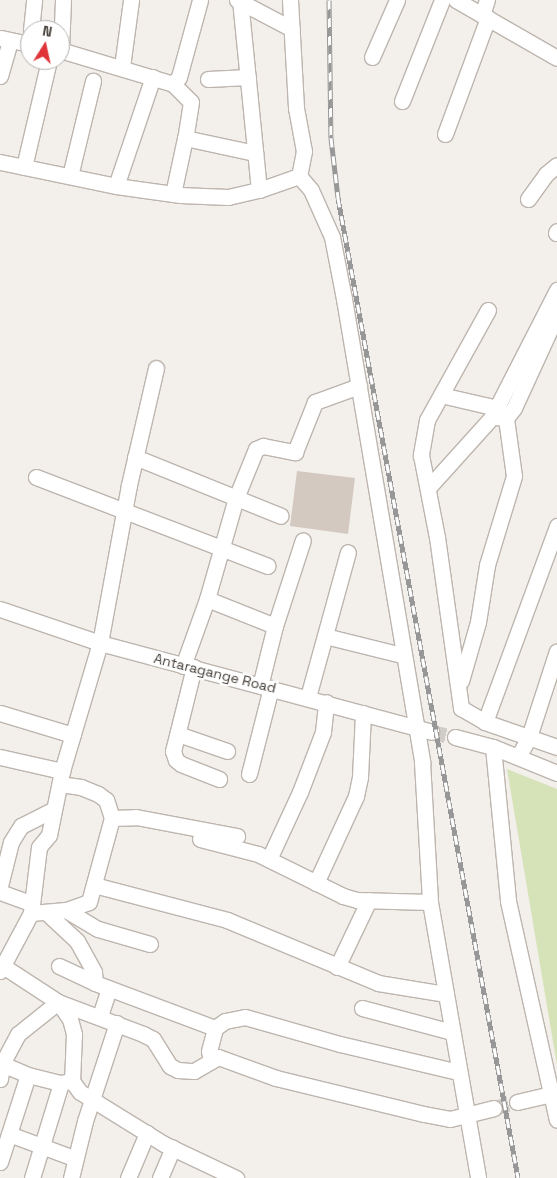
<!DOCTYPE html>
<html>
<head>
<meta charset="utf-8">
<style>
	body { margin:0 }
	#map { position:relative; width:557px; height:1178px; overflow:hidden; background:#f3efea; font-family:"Space Grotesk",sans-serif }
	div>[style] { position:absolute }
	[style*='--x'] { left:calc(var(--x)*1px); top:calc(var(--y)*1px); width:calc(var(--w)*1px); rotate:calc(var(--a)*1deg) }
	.green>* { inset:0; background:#d6e2b8 }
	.building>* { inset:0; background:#d3c9c1 }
	.minor-tunnel>* { height:15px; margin-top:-7.5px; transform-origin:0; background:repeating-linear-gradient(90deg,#d0ccc7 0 15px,transparent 0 23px) }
	.roads { filter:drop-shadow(1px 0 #bdb5ae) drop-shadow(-1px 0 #bdb5ae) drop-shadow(0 1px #bdb5ae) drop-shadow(0 -1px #bdb5ae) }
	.minor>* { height:15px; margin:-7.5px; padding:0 7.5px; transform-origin:7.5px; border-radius:7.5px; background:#fff }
	.rail>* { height:5px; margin-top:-2.5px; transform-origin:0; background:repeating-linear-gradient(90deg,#fff 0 9px,#979797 0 18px); box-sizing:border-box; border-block:1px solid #979797 }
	span { translate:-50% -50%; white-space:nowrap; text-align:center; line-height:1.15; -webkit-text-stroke:5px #fff; paint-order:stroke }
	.street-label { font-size:14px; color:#463f39 }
	.north { position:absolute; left:20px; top:20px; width:50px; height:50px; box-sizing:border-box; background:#fff; border:1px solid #b5b2b0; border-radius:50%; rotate:10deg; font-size:14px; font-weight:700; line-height:20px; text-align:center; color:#463f39 }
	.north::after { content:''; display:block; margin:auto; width:18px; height:22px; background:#e03438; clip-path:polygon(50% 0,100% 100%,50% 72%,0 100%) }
</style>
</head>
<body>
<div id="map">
	<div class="green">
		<i style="clip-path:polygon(507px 769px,557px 789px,557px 1065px)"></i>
	</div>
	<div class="building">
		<i style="clip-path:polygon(297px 471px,355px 478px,348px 534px,290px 526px)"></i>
	</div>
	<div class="minor-tunnel">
		<i style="--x:431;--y:732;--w:25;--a:12"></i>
		<i style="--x:494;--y:1108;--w:24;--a:-15"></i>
	</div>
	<div class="roads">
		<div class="minor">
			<i style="--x:237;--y:0;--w:62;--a:27.8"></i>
			<i style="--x:240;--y:0;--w:191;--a:84.3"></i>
			<i style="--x:290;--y:0;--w:108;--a:86.8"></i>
			<i style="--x:296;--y:108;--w:44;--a:79.5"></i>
			<i style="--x:304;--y:151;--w:25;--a:101"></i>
			<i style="--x:456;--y:0;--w:116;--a:29.9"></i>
			<i style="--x:482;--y:15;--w:16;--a:-72"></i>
			<i style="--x:31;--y:30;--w:30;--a:-84"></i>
			<i style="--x:1;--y:38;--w:30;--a:12"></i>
			<i style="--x:60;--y:50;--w:118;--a:16.7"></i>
			<i style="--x:173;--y:84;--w:9;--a:-49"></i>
			<i style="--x:179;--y:77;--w:80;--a:-74.7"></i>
			<i style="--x:61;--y:50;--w:50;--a:-87.7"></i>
			<i style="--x:372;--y:57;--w:62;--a:-66.3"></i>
			<i style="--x:122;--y:67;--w:68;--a:-82.3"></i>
			<i style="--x:0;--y:76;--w:37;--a:-74"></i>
			<i style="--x:208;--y:79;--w:40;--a:-2.9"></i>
			<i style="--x:173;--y:84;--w:25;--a:45"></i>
			<i style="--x:191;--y:102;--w:36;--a:99"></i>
			<i style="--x:402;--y:101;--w:109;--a:-68.4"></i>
			<i style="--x:445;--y:134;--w:124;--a:-69.7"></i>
			<i style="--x:0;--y:162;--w:118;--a:11.7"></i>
			<i style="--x:116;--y:186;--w:65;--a:8"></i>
			<i style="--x:180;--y:195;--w:48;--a:2.4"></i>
			<i style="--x:228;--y:197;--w:32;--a:-13"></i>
			<i style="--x:259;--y:190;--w:42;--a:-19.3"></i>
			<i style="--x:299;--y:176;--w:18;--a:49"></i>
			<i style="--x:311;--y:190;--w:51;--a:65.9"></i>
			<i style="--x:332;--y:237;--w:63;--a:79"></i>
			<i style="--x:344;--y:299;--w:470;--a:80.4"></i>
			<i style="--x:422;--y:762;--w:140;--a:86.7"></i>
			<i style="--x:430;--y:902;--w:280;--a:80.1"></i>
			<i style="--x:24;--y:167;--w:110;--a:-76.8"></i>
			<i style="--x:70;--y:176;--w:98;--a:-76.4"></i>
			<i style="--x:116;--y:186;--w:115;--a:-71.3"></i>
			<i style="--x:173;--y:194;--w:57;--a:-77.9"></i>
			<i style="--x:185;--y:138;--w:72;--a:12.1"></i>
			<i style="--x:528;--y:199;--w:31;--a:-54"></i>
			<i style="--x:546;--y:174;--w:14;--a:-39"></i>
			<i style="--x:556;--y:233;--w:2;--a:-63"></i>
			<i style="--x:488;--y:310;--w:126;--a:119"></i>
			<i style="--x:427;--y:420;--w:36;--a:100"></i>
			<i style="--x:421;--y:455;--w:84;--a:79"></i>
			<i style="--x:437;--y:537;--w:173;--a:82"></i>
			<i style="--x:461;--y:708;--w:28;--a:30"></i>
			<i style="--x:485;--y:722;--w:76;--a:19.1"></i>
			<i style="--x:441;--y:395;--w:57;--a:13.1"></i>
			<i style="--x:496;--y:417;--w:10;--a:6"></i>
			<i style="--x:506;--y:418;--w:13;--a:-51"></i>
			<i style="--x:514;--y:408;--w:103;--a:-65.4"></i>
			<i style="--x:135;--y:457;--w:157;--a:22"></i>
			<i style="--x:36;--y:477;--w:248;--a:21"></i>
			<i style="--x:428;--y:488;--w:96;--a:-48"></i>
			<i style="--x:492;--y:417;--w:143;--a:-62.9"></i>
			<i style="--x:0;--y:609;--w:106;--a:18.8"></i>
			<i style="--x:100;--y:643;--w:343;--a:15"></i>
			<i style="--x:275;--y:626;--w:90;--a:-72"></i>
			<i style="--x:325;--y:636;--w:79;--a:13.9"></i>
			<i style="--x:183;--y:666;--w:71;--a:-70.3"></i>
			<i style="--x:194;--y:667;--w:87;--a:104"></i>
			<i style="--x:173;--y:751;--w:9;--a:72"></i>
			<i style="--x:176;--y:760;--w:6;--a:39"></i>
			<i style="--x:181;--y:764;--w:41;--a:21.5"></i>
			<i style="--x:461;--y:681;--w:61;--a:-73.9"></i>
			<i style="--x:478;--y:622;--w:58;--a:-81"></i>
			<i style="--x:487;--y:565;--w:93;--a:-73.1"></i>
			<i style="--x:514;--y:476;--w:59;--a:-97.9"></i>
			<i style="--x:260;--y:686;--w:62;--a:-76"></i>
			<i style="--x:275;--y:626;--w:73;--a:-158.3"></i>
			<i style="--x:207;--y:599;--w:105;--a:-74"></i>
			<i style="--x:236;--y:498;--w:53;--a:-67.8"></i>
			<i style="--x:256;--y:449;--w:8;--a:-23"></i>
			<i style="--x:263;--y:446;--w:33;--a:11"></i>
			<i style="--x:295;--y:452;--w:54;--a:-68.2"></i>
			<i style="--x:315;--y:402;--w:47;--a:-20"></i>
			<i style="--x:308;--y:697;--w:150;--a:-74.6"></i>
			<i style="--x:0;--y:713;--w:76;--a:16.8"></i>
			<i style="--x:485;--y:722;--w:209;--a:-69.8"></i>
			<i style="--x:178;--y:734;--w:52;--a:19.1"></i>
			<i style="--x:455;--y:737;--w:39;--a:15"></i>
			<i style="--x:493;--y:747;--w:69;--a:22.1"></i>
			<i style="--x:493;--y:747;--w:155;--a:84.4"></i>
			<i style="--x:508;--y:901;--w:224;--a:77.4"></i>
			<i style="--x:0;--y:757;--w:64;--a:12.7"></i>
			<i style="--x:518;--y:757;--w:23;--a:-61"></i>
			<i style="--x:529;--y:737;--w:90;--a:-72"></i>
			<i style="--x:249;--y:774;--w:89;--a:-75.7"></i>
			<i style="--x:112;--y:818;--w:24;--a:-2"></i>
			<i style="--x:136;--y:817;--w:103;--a:10.7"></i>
			<i style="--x:200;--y:839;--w:60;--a:14.5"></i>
			<i style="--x:258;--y:854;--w:95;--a:26.3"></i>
			<i style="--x:343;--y:896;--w:15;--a:16"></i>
			<i style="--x:357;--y:900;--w:73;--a:1.6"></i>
			<i style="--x:269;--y:859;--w:74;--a:-65.2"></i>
			<i style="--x:300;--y:792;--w:64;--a:-69"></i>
			<i style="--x:323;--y:732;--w:30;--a:-84"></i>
			<i style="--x:316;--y:883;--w:96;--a:-65.3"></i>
			<i style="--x:356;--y:796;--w:19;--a:-78"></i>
			<i style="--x:360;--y:777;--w:64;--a:-87.3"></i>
			<i style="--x:94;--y:885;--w:138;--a:14.7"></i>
			<i style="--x:227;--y:920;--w:164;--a:22.6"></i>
			<i style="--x:378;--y:983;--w:69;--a:9.2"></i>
			<i style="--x:0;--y:886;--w:45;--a:-76"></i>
			<i style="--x:11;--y:842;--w:19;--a:-58"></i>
			<i style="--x:21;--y:826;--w:36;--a:-27"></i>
			<i style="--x:0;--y:892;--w:33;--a:20"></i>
			<i style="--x:66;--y:910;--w:37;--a:31"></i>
			<i style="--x:98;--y:929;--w:54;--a:16.1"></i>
			<i style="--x:31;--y:913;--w:35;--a:-5"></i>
			<i style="--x:66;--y:910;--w:24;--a:-19"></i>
			<i style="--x:89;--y:902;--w:87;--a:-74.7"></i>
			<i style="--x:112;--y:818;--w:19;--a:-108"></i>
			<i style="--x:106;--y:800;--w:10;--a:-143"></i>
			<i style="--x:98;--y:794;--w:18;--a:-158"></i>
			<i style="--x:81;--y:787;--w:21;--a:-172"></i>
			<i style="--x:47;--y:913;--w:41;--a:43"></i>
			<i style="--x:77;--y:941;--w:35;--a:61"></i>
			<i style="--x:94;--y:972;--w:11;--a:85"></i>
			<i style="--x:3;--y:966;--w:66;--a:33.2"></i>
			<i style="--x:58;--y:1002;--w:21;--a:55"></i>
			<i style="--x:70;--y:1019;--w:16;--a:75"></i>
			<i style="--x:74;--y:1034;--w:47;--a:92.4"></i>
			<i style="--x:72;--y:1081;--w:14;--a:54"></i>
			<i style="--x:80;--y:1092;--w:99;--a:31.8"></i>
			<i style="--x:164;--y:1144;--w:80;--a:25.3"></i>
			<i style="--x:59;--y:966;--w:40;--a:25"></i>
			<i style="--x:95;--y:983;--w:128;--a:20.6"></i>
			<i style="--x:337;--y:967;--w:74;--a:-64.5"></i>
			<i style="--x:0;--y:971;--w:66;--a:-61.9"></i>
			<i style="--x:31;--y:913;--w:66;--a:-83.1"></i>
			<i style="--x:39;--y:847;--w:16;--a:-50"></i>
			<i style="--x:49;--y:835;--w:65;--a:-78.5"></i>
			<i style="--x:62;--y:771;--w:134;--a:-73.5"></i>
			<i style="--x:100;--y:643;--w:161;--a:-79.6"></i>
			<i style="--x:129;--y:485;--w:120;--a:-77"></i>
			<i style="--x:362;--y:1008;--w:93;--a:14.9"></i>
			<i style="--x:100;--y:1016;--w:29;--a:-72"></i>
			<i style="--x:211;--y:1061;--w:10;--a:-101"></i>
			<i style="--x:209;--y:1051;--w:24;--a:-75"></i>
			<i style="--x:215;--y:1028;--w:12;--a:-35"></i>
			<i style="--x:225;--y:1021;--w:20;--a:-11"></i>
			<i style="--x:245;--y:1017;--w:99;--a:15.9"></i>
			<i style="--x:340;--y:1044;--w:121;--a:13.3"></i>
			<i style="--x:2;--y:1064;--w:34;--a:-62"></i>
			<i style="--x:18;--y:1034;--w:51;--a:-38.7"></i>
			<i style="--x:58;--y:1002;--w:91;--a:20.6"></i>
			<i style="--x:143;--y:1034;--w:11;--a:27"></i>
			<i style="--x:153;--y:1039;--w:32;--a:58"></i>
			<i style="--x:170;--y:1066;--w:9;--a:27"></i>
			<i style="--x:178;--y:1070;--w:16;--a:4"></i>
			<i style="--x:194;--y:1071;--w:28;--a:-30"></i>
			<i style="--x:218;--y:1057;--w:62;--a:19.9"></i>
			<i style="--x:276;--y:1078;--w:152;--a:13.7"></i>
			<i style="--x:424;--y:1114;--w:26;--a:11"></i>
			<i style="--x:450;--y:1119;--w:45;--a:-14"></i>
			<i style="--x:0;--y:1079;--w:15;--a:-82"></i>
			<i style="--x:2;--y:1064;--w:28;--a:23"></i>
			<i style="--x:28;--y:1075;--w:34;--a:14"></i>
			<i style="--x:61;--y:1083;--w:9;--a:-13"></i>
			<i style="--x:517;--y:1102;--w:37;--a:-13"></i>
			<i style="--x:9;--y:1134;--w:69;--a:20.3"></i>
			<i style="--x:0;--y:1162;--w:91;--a:-72.2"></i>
			<i style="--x:32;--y:1178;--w:99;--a:-73"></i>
			<i style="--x:71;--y:1178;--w:59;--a:-76.2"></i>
			<i style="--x:85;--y:1121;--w:103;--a:-71.9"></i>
			<i style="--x:128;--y:1178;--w:49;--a:-67.1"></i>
			<i style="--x:160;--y:1178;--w:33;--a:-67"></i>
		</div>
	</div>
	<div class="rail">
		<i style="--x:329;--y:0;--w:138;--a:89.2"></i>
		<i style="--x:331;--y:138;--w:60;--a:83.3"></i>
		<i style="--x:338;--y:198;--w:996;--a:79.59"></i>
	</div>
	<div class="street-label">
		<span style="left:215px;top:673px;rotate:14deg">Antaragange Road</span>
	</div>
	<div class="north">N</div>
</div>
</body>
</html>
